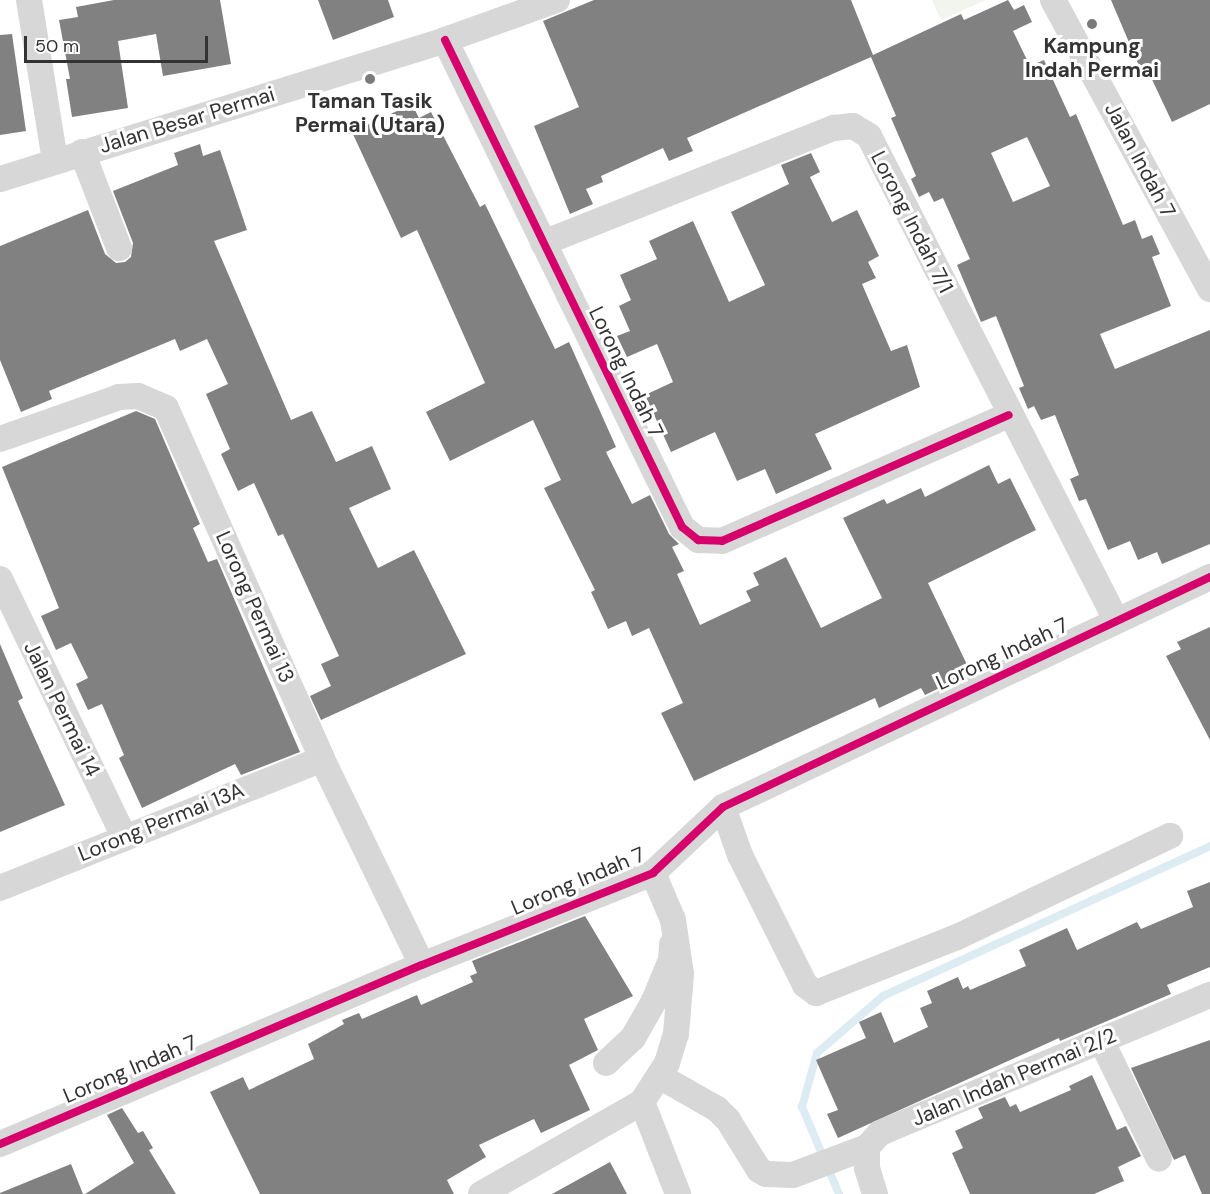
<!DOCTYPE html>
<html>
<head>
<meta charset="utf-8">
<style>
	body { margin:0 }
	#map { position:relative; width:1210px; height:1194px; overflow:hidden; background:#fff; font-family:"DM Sans",sans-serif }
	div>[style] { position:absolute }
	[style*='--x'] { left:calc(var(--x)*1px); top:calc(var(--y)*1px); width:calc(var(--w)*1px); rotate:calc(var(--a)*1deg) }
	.green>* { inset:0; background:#f1f5ed }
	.stream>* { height:8px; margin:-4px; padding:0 4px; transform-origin:4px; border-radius:4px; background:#ddebf3 }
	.building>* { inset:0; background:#818181 }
	.minor>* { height:26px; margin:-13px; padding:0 13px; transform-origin:13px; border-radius:13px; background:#d7d7d7 }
	.cycleway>* { height:8px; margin:-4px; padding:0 4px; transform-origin:4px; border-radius:4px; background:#d6006c }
	.dots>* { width:16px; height:16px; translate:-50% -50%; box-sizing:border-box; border:3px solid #fff; border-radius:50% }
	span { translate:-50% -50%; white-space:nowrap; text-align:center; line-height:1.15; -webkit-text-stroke:6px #fff; paint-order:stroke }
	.poi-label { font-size:21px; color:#333; font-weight:700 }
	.street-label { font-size:21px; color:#333 }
	.scale { position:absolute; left:24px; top:36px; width:184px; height:27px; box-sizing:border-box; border:3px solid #333; border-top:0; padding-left:8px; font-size:18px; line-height:21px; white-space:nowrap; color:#333; -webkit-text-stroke:4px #fff; paint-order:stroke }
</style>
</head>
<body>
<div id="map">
	<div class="green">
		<i style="clip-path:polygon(932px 0,986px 0,941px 20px)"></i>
	</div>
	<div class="stream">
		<i style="--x:839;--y:1194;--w:95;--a:-113"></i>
		<i style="--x:802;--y:1107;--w:56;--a:-74.5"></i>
		<i style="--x:817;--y:1053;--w:87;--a:-40.8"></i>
		<i style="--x:883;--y:996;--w:360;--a:-24.6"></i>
	</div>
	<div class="building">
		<i style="clip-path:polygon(114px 0,220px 0,231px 64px,163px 76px,156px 34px,118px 41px,128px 108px,72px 117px,66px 79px,70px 79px,59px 20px,78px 17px,76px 7px)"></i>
		<i style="clip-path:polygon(318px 0,388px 0,394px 17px,333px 40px)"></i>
		<i style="clip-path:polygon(evenodd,594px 0,851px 0,873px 55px,961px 14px,964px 20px,1008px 0,1014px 10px,1024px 5px,1032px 22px,1013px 31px,1030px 66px,1044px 60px,1070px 117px,1076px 114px,1123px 225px,1135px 220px,1142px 239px,1152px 235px,1160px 254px,1152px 257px,1171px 306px,1100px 334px,1115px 369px,1210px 330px,1210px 544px,1162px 564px,1157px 552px,1138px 560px,1130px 541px,1108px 550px,1086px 499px,1079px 501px,1070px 479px,1079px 475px,1055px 415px,1041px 420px,1034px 406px,1028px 409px,1019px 388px,1024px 386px,996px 316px,981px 322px,957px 265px,970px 259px,943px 198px,934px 202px,929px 192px,919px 197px,911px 179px,916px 176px,891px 118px,896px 116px,871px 57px,687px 138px,693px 151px,669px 161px,663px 148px,601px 176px,603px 182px,586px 189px,593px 204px,570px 214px,534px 126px,579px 107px,543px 21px,594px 0,1027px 137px,1050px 186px,1013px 202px,991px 153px,1027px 137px)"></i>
		<i style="clip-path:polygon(1111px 0,1210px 0,1210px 104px,1172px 122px,1148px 71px,1142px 73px)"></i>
		<i style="clip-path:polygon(12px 34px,26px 131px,0 135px,0 35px)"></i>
		<i style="clip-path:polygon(412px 104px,419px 118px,431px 112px,480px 207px,485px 204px,555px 349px,569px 342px,616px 447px,606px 452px,632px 504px,650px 495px,669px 534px,679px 544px,672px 547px,684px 571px,677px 574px,700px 625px,751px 601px,746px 591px,759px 585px,753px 573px,786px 557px,821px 628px,882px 598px,843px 518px,884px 499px,887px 504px,921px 488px,925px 497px,989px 465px,998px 484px,1010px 478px,1036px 530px,928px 583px,971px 673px,925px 695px,921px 688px,879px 708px,875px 698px,694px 781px,661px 713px,683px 703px,649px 628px,632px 636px,626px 621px,608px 629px,591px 592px,595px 590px,544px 488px,561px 480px,533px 420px,450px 461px,426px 412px,485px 383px,417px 230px,401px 238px,352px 132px)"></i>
		<i style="clip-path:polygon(200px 144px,203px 156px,220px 150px,247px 230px,214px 241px,291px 420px,312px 411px,336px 462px,372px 446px,391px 489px,349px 508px,378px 568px,414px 550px,466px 654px,321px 720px,310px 696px,331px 686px,321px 664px,339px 656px,283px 534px,278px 536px,254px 483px,238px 491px,221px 454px,230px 449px,206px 394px,228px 384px,207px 339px,180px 351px,175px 339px,49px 391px,52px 399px,21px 412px,0 360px,0 246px,88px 210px,105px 254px,116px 263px,125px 262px,131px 257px,133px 243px,113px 191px,178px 165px,174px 153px)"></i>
		<i style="clip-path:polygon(811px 153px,820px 172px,810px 177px,832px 222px,857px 210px,879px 256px,868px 262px,876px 278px,862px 284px,891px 351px,907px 345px,920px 387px,815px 434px,832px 469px,776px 494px,765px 469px,737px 481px,715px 432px,671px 452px,645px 395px,673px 382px,657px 344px,627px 357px,617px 336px,630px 331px,619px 306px,631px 300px,620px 275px,657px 259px,649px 241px,693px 221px,729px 302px,765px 285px,731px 212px,789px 184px,781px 165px)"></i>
		<i style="clip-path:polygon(136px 411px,155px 419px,200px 524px,193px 528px,208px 562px,217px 559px,300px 752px,241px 775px,235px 764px,142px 808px,119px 758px,124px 755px,102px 704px,88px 710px,76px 684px,88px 678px,71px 643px,56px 650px,41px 616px,59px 608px,2px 467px)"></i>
		<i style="clip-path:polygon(1210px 627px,1210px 740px,1166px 656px,1181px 649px,1177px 642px)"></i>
		<i style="clip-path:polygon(0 644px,23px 698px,18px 701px,65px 805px,0 832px)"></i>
		<i style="clip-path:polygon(1210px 882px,1210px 967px,1167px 985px,1171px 994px,1060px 1041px,1059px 1038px,838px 1138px,827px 1114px,838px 1110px,816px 1060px,866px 1038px,859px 1022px,881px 1012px,894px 1043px,928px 1027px,920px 1008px,932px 1003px,927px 991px,958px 977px,963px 989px,968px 986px,970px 990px,1026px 966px,1019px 950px,1067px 928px,1077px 950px,1137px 922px,1141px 929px,1193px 907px,1187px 891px)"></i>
		<i style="clip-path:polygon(585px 916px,633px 996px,584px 1019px,598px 1050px,569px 1065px,590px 1110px,541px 1133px,534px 1119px,479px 1145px,486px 1157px,447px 1180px,454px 1194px,260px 1194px,210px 1092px,243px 1077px,249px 1090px,314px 1059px,308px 1044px,344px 1024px,342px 1020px,359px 1013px,362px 1019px,417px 995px,421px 1005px,473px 982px,470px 976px,477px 973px,472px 961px)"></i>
		<i style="clip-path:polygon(1210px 1040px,1210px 1194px,1202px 1194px,1185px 1155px,1174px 1160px,1131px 1068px)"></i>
		<i style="clip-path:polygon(1092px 1075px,1117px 1130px,1126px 1126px,1141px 1156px,1118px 1167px,1124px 1181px,1094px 1194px,970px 1194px,952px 1153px,963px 1148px,955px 1131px,983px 1118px,978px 1108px,1005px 1097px,1010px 1107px,1016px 1104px,1020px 1112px,1071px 1090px,1069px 1086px)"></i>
		<i style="clip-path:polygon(122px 1108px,138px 1133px,143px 1131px,153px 1148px,149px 1150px,176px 1194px,85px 1194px,134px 1163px,107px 1115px)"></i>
		<i style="clip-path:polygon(610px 1162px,627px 1194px,552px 1194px)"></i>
		<i style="clip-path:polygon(71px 1164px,83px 1194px,0 1194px,0 1193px)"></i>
	</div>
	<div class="minor">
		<i style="--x:29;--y:0;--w:162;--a:80.8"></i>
		<i style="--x:1053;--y:0;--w:329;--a:61.5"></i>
		<i style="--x:445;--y:40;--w:542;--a:64.05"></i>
		<i style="--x:682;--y:527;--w:21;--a:39"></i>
		<i style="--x:698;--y:540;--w:24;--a:2"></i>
		<i style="--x:722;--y:541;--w:313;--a:-23.7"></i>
		<i style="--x:82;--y:152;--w:103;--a:68.9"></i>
		<i style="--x:0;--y:179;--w:466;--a:-17.3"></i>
		<i style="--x:445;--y:40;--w:119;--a:-19.7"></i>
		<i style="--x:543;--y:243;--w:313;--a:-21.6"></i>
		<i style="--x:834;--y:128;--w:19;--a:-6"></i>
		<i style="--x:853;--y:126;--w:19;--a:32"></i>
		<i style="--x:869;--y:136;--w:543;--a:62.96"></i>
		<i style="--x:0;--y:439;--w:126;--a:-19.4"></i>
		<i style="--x:119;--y:397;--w:19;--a:-3"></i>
		<i style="--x:138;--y:396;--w:30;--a:23"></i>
		<i style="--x:166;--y:408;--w:384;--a:66"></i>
		<i style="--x:322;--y:759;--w:229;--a:64.1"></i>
		<i style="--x:0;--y:579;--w:286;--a:64.3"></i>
		<i style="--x:723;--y:807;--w:51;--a:70.5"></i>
		<i style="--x:740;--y:855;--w:145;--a:63.4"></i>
		<i style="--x:805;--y:985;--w:14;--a:36"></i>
		<i style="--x:816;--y:993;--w:152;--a:-21.7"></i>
		<i style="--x:957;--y:937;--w:236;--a:-25.4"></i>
		<i style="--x:0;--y:888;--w:347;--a:-21.8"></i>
		<i style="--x:1101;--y:1040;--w:132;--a:64"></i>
		<i style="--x:606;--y:1063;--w:37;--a:-43"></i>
		<i style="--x:633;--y:1038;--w:43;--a:-60.4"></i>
		<i style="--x:654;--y:1001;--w:44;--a:-67.5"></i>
		<i style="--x:671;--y:960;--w:16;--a:-86"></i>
		<i style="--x:659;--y:1076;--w:67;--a:29.6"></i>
		<i style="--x:717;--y:1109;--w:16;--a:45"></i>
		<i style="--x:728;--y:1120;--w:59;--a:58.2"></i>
		<i style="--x:759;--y:1170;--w:8;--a:30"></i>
		<i style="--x:766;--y:1174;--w:27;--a:2"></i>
		<i style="--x:793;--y:1175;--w:79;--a:-20.7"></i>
		<i style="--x:642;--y:1102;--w:99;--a:68.6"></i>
		<i style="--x:0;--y:1144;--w:458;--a:-23"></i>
		<i style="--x:422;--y:965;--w:249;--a:-21.7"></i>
		<i style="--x:653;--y:873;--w:96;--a:-43.3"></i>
		<i style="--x:723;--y:807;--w:539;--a:-25.28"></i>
		<i style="--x:481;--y:1194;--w:185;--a:-29.7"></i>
		<i style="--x:642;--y:1102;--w:46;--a:-57.3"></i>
		<i style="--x:667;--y:1063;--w:30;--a:-73"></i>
		<i style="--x:676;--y:1034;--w:60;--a:-85.2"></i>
		<i style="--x:681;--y:974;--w:55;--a:-98.4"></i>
		<i style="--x:673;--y:920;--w:51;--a:-113.1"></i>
		<i style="--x:875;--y:1194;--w:27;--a:-107"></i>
		<i style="--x:867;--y:1168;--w:21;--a:-90"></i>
		<i style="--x:867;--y:1147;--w:19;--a:-47"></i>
		<i style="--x:880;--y:1133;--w:358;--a:-22.7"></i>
	</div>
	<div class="cycleway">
		<i style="--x:445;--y:40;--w:542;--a:64.05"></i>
		<i style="--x:682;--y:527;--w:21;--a:39"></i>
		<i style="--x:698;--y:540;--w:24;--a:2"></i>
		<i style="--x:722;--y:541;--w:313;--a:-23.7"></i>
		<i style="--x:0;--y:1144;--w:458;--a:-23"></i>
		<i style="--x:422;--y:965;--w:249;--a:-21.7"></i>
		<i style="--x:653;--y:873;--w:96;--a:-43.3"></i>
		<i style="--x:723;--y:807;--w:539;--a:-25.28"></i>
	</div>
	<div class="dots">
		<i style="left:1092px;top:24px;background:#7a7a7a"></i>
		<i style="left:370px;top:79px;background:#7a7a7a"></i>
	</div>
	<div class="poi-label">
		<span style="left:1092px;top:58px">Kampung<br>Indah Permai</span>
		<span style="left:370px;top:113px">Taman Tasik<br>Permai (Utara)</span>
	</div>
	<div class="street-label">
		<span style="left:187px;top:120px;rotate:-17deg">Jalan Besar Permai</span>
		<span style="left:1140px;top:160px;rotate:62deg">Jalan Indah 7</span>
		<span style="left:912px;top:222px;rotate:63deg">Lorong Indah 7/1</span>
		<span style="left:626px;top:372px;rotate:64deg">Lorong Indah 7</span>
		<span style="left:255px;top:607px;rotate:66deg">Lorong Permai 13</span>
		<span style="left:1002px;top:654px;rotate:-25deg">Lorong Indah 7</span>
		<span style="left:62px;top:709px;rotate:64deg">Jalan Permai 14</span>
		<span style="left:161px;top:822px;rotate:-22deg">Lorong Permai 13A</span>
		<span style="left:578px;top:881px;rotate:-23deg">Lorong Indah 7</span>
		<span style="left:130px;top:1069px;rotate:-23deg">Lorong Indah 7</span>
		<span style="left:1014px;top:1077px;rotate:-23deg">Jalan Indah Permai 2/2</span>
	</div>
	<div class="scale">50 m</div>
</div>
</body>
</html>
